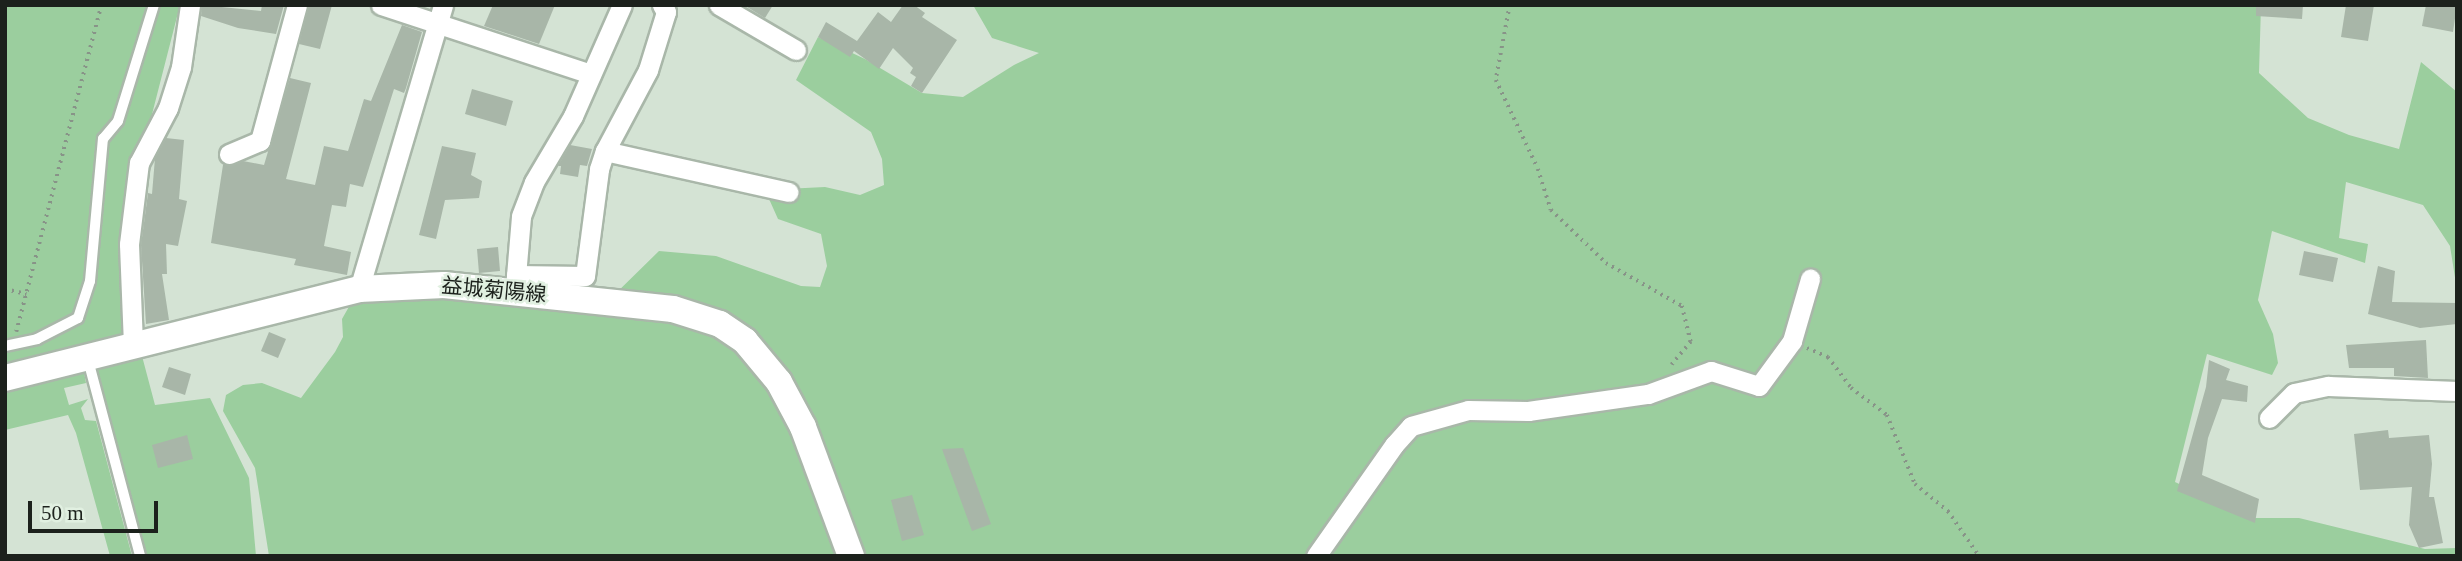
<!DOCTYPE html>
<html>
<head>
<meta charset="utf-8">
<style>
	body { margin:0 }
	#map { position:relative; width:2462px; height:561px; overflow:hidden; background:#d4e3d4; font-family:"Times New Roman","Noto Sans JP",serif }
	div>[style] { position:absolute }
	[style*='--x'] { left:calc(var(--x)*1px); top:calc(var(--y)*1px); width:calc(var(--w)*1px); rotate:calc(var(--a)*1deg) }
	.green>* { inset:0; background:#9bce9e }
	.building>* { inset:0; background:#a8b6a8 }
	.path>* { height:3.5px; margin-top:-1.75px; transform-origin:0; background:repeating-linear-gradient(90deg,#889388 0 2px,transparent 0 7px) }
	.roads { filter:drop-shadow(2px 0 #a9b7a9) drop-shadow(-2px 0 #a9b7a9) drop-shadow(0 2px #a9b7a9) drop-shadow(0 -2px #a9b7a9) }
	.lane>* { height:10px; margin:-5px; padding:0 5px; transform-origin:5px; border-radius:5px; background:#fff }
	.street>* { height:19px; margin:-9.5px; padding:0 9.5px; transform-origin:9.5px; border-radius:9.5px; background:#fff }
	.secondary>* { height:26px; margin:-13px; padding:0 13px; transform-origin:13px; border-radius:13px; background:#fff }
	span { translate:-50% -50%; white-space:nowrap; text-align:center; line-height:1.15; -webkit-text-stroke:5px #e1f0e1; paint-order:stroke }
	.street-label { font-size:21px; color:#1c211c }
	.frame { position:absolute; inset:0; border:7px solid #1c211c; pointer-events:none }
	.scale { position:absolute; left:28px; top:501px; width:130px; height:32px; box-sizing:border-box; border:4px solid #1c211c; border-top:0; padding-left:9px; font-size:21px; line-height:24px; white-space:nowrap; color:#1c211c; -webkit-text-stroke:5px #e1f0e1; paint-order:stroke }
</style>
</head>
<body>
<div id="map">
	<div class="green">
		<i style="clip-path:polygon(5px 5px,180px 5px,149px 126px,130px 157px,124px 241px,124px 337px,80px 349px,86px 383px,64px 388px,69px 405px,88px 399px,81px 408px,85px 420px,96px 421px,132px 556px,110px 556px,76px 433px,68px 415px,5px 430px)"></i>
		<i style="clip-path:polygon(973px 5px,2261px 5px,2259px 73px,2308px 118px,2349px 135px,2399px 149px,2421px 62px,2457px 92px,2457px 290px,2450px 246px,2423px 205px,2346px 182px,2339px 238px,2368px 244px,2365px 263px,2272px 231px,2258px 300px,2273px 334px,2278px 363px,2272px 375px,2207px 354px,2175px 482px,2252px 518px,2299px 518px,2425px 549px,2457px 548px,2457px 556px,269px 556px,255px 468px,223px 411px,226px 395px,243px 385px,262px 383px,301px 398px,335px 352px,343px 337px,342px 319px,359px 289px,608px 301px,659px 251px,716px 256px,801px 286px,820px 287px,827px 266px,821px 234px,778px 219px,765px 190px,825px 187px,860px 195px,884px 185px,882px 159px,871px 132px,796px 80px,818px 37px,865px 59px,922px 93px,963px 97px,1014px 65px,1039px 53px,992px 38px)"></i>
		<i style="clip-path:polygon(142px 356px,155px 405px,210px 398px,249px 478px,256px 556px,144px 556px,95px 371px)"></i>
	</div>
	<div class="building">
		<i style="clip-path:polygon(202px 5px,261px 11px,262px 5px,284px 5px,276px 34px,238px 28px,201px 16px)"></i>
		<i style="clip-path:polygon(309px 5px,332px 5px,320px 49px,299px 44px)"></i>
		<i style="clip-path:polygon(493px 5px,555px 5px,539px 44px,484px 26px)"></i>
		<i style="clip-path:polygon(744px 5px,773px 5px,765px 18px)"></i>
		<i style="clip-path:polygon(903px 5px,914px 5px,925px 13px,922px 17px,957px 40px,922px 93px,911px 86px,916px 77px,910px 73px,913px 68px,893px 48px,879px 69px,854px 51px,850px 57px,818px 37px,826px 22px,857px 41px,878px 12px,891px 22px)"></i>
		<i style="clip-path:polygon(2256px 5px,2303px 5px,2302px 19px,2256px 16px)"></i>
		<i style="clip-path:polygon(2346px 5px,2374px 5px,2368px 41px,2341px 37px)"></i>
		<i style="clip-path:polygon(2426px 5px,2457px 5px,2453px 32px,2422px 26px)"></i>
		<i style="clip-path:polygon(402px 25px,422px 32px,406px 88px,404px 93px,394px 89px,363px 187px,350px 184px,346px 207px,332px 205px,324px 246px,351px 252px,347px 275px,294px 265px,296px 259px,211px 243px,223px 165px,233px 165px,243px 161px,264px 165px,290px 78px,311px 83px,286px 179px,315px 185px,324px 146px,348px 151px,364px 99px,371px 101px)"></i>
		<i style="clip-path:polygon(472px 89px,513px 101px,506px 126px,465px 114px)"></i>
		<i style="clip-path:polygon(166px 138px,184px 140px,179px 199px,187px 201px,178px 246px,166px 244px,167px 274px,162px 274px,169px 320px,146px 324px,141px 245px,148px 193px,152px 194px,155px 158px)"></i>
		<i style="clip-path:polygon(570px 145px,592px 149px,587px 166px,580px 165px,578px 177px,560px 174px,561px 166px,558px 166px)"></i>
		<i style="clip-path:polygon(442px 146px,476px 153px,471px 175px,482px 181px,479px 198px,445px 200px,436px 239px,419px 235px)"></i>
		<i style="clip-path:polygon(498px 247px,500px 271px,479px 273px,477px 249px)"></i>
		<i style="clip-path:polygon(2304px 251px,2338px 258px,2333px 282px,2299px 275px)"></i>
		<i style="clip-path:polygon(2378px 266px,2395px 271px,2392px 302px,2457px 303px,2457px 324px,2420px 328px,2368px 314px)"></i>
		<i style="clip-path:polygon(269px 332px,286px 339px,278px 358px,261px 351px)"></i>
		<i style="clip-path:polygon(2426px 340px,2428px 378px,2394px 376px,2394px 368px,2349px 368px,2346px 345px)"></i>
		<i style="clip-path:polygon(2209px 360px,2230px 369px,2226px 380px,2248px 386px,2247px 402px,2222px 399px,2208px 438px,2202px 475px,2259px 499px,2255px 523px,2177px 491px,2206px 387px)"></i>
		<i style="clip-path:polygon(169px 367px,191px 374px,185px 395px,162px 387px)"></i>
		<i style="clip-path:polygon(2388px 430px,2389px 438px,2429px 435px,2432px 464px,2429px 497px,2434px 497px,2443px 543px,2419px 548px,2409px 525px,2412px 487px,2360px 490px,2354px 434px)"></i>
		<i style="clip-path:polygon(187px 435px,193px 459px,158px 468px,152px 445px)"></i>
		<i style="clip-path:polygon(963px 448px,991px 524px,972px 531px,942px 449px)"></i>
		<i style="clip-path:polygon(912px 495px,924px 535px,902px 541px,891px 500px)"></i>
	</div>
	<div class="path">
		<i style="--x:1510;--y:5;--w:76;--a:100.6"></i>
		<i style="--x:1496;--y:80;--w:98;--a:64.7"></i>
		<i style="--x:1538;--y:169;--w:43;--a:72.4"></i>
		<i style="--x:1551;--y:210;--w:76;--a:43.9"></i>
		<i style="--x:1606;--y:263;--w:87;--a:29.5"></i>
		<i style="--x:1682;--y:306;--w:37;--a:76"></i>
		<i style="--x:1691;--y:342;--w:30;--a:130"></i>
		<i style="--x:5;--y:289;--w:22;--a:13"></i>
		<i style="--x:16;--y:332;--w:338;--a:-75.4"></i>
		<i style="--x:1807;--y:348;--w:23;--a:23"></i>
		<i style="--x:1828;--y:357;--w:39;--a:53"></i>
		<i style="--x:1851;--y:388;--w:45;--a:36.9"></i>
		<i style="--x:1887;--y:415;--w:74;--a:67.9"></i>
		<i style="--x:1915;--y:484;--w:43;--a:39.3"></i>
		<i style="--x:1948;--y:511;--w:55;--a:55.4"></i>
	</div>
	<div class="roads">
		<div class="lane">
			<i style="--x:5;--y:346;--w:33;--a:-12"></i>
			<i style="--x:37;--y:339;--w:46;--a:-27.1"></i>
			<i style="--x:78;--y:318;--w:39;--a:-72"></i>
			<i style="--x:90;--y:281;--w:143;--a:-84.8"></i>
			<i style="--x:103;--y:139;--w:23;--a:-50"></i>
			<i style="--x:118;--y:121;--w:121;--a:-72.8"></i>
			<i style="--x:88;--y:360;--w:203;--a:75.1"></i>
		</div>
		<div class="street">
			<i style="--x:381;--y:5;--w:221;--a:18.2"></i>
			<i style="--x:719;--y:5;--w:89;--a:30.3"></i>
			<i style="--x:605;--y:151;--w:188;--a:12.6"></i>
			<i style="--x:229;--y:154;--w:34;--a:-23"></i>
			<i style="--x:260;--y:141;--w:141;--a:-74.8"></i>
			<i style="--x:516;--y:275;--w:69;--a:0.8"></i>
			<i style="--x:585;--y:276;--w:108;--a:-82.5"></i>
			<i style="--x:599;--y:169;--w:19;--a:-72"></i>
			<i style="--x:605;--y:151;--w:92;--a:-62"></i>
			<i style="--x:648;--y:70;--w:61;--a:-72.8"></i>
			<i style="--x:666;--y:12;--w:8;--a:-120"></i>
			<i style="--x:515;--y:288;--w:72;--a:-85.2"></i>
			<i style="--x:521;--y:216;--w:36;--a:-69"></i>
			<i style="--x:534;--y:182;--w:77;--a:-59.4"></i>
			<i style="--x:573;--y:116;--w:121;--a:-66.2"></i>
			<i style="--x:359;--y:289;--w:296;--a:-73.5"></i>
			<i style="--x:133;--y:344;--w:100;--a:-92.3"></i>
			<i style="--x:129;--y:244;--w:82;--a:-83"></i>
			<i style="--x:139;--y:163;--w:62;--a:-62.2"></i>
			<i style="--x:168;--y:108;--w:43;--a:-72.4"></i>
			<i style="--x:181;--y:67;--w:63;--a:-81.7"></i>
			<i style="--x:2269;--y:418;--w:35;--a:-45"></i>
			<i style="--x:2294;--y:393;--w:35;--a:-12"></i>
			<i style="--x:2328;--y:386;--w:129;--a:2.2"></i>
			<i style="--x:1316;--y:556;--w:136;--a:-54.9"></i>
			<i style="--x:1394;--y:445;--w:25;--a:-48"></i>
			<i style="--x:1411;--y:426;--w:59;--a:-15.7"></i>
			<i style="--x:1468;--y:410;--w:60;--a:1"></i>
			<i style="--x:1528;--y:411;--w:121;--a:-8.1"></i>
			<i style="--x:1648;--y:394;--w:67;--a:-20.1"></i>
			<i style="--x:1711;--y:371;--w:50;--a:17.4"></i>
			<i style="--x:1759;--y:386;--w:56;--a:-53.7"></i>
			<i style="--x:1792;--y:341;--w:65;--a:-73.8"></i>
		</div>
		<div class="secondary">
			<i style="--x:5;--y:378;--w:365;--a:-14.1"></i>
			<i style="--x:359;--y:289;--w:85;--a:-2.7"></i>
			<i style="--x:444;--y:285;--w:230;--a:6"></i>
			<i style="--x:673;--y:309;--w:49;--a:17.7"></i>
			<i style="--x:720;--y:324;--w:30;--a:34"></i>
			<i style="--x:745;--y:341;--w:53;--a:50.3"></i>
			<i style="--x:779;--y:382;--w:51;--a:61.9"></i>
			<i style="--x:803;--y:427;--w:138;--a:69.6"></i>
		</div>
	</div>
	<div class="street-label">
		<span style="left:494px;top:290px;rotate:5deg">益城菊陽線</span>
	</div>
	<div class="frame"></div>
	<div class="scale">50 m</div>
</div>
</body>
</html>
